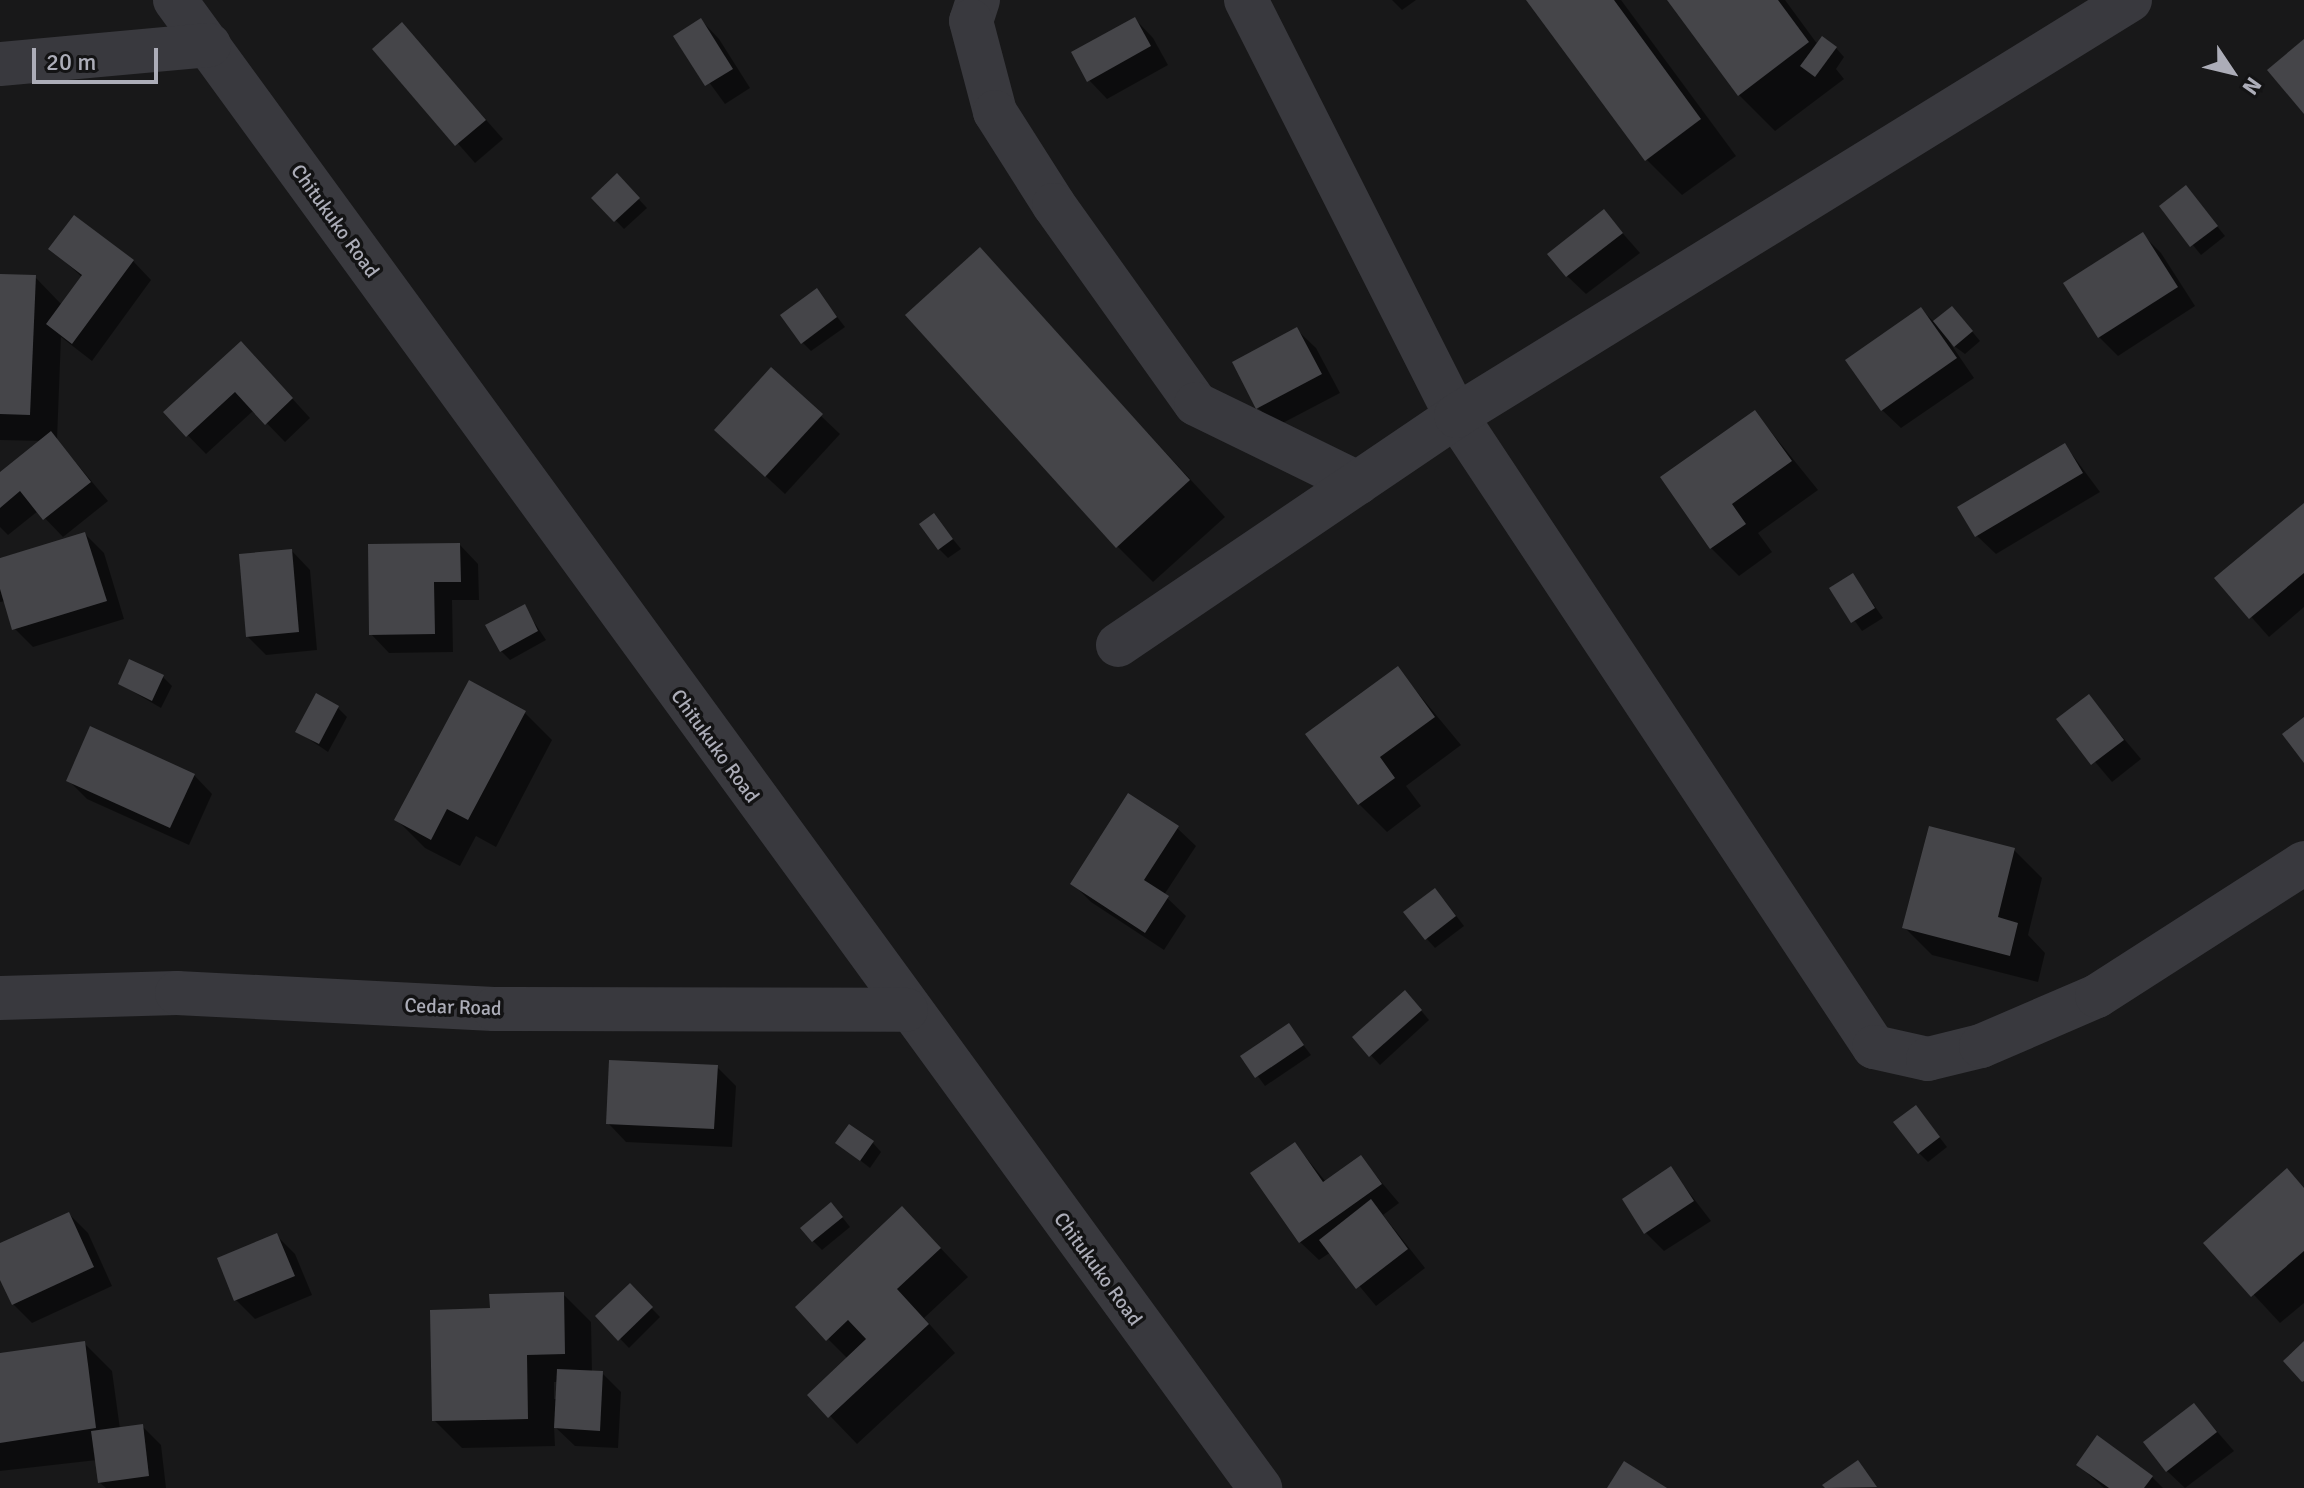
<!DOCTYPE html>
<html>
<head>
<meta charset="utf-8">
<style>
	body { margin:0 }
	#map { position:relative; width:2304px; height:1488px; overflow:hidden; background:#181819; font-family:Signika,sans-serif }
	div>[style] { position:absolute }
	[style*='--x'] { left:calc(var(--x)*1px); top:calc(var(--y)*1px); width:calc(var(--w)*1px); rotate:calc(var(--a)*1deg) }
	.shadow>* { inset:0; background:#0007 }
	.building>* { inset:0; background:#454549 }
	.minor>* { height:44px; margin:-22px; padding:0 22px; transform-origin:22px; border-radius:22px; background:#39393e }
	span { translate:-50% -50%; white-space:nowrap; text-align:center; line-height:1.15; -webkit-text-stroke:7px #131314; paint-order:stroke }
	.street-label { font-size:20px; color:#acadb8 }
	.north { position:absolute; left:2192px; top:32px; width:80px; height:80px; -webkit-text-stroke:6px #131314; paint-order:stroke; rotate:125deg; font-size:22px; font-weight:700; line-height:32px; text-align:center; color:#acadb8 }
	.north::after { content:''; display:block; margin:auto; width:28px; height:36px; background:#acadb8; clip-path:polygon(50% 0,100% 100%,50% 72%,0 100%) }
	.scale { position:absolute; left:32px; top:48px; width:126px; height:36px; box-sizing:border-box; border:4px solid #acadb8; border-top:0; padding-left:10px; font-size:24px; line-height:28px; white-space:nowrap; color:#acadb8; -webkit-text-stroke:6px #131314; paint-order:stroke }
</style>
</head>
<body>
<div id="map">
	<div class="shadow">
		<i style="clip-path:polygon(1392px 0,1416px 0,1402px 10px)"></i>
		<i style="clip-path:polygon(1529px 0,1621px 0,1736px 156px,1682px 195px,1646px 159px)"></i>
		<i style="clip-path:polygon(1669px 0,1785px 0,1818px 45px,1836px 48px,1844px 57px,1836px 69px,1844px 79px,1775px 131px,1739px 95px)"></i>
		<i style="clip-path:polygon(1135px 19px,1153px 38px,1168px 65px,1107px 99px,1089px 80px)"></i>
		<i style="clip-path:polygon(701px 20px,719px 39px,750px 88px,725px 104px,676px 37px)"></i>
		<i style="clip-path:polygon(402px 25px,503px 139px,475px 163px,375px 49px)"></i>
		<i style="clip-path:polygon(617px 176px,647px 208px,624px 229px,594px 198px)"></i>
		<i style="clip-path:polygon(2186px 188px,2225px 236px,2201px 255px,2161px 206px)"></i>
		<i style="clip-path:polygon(1604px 212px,1640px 253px,1586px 294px,1567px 276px)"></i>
		<i style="clip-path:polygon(2143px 235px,2161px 253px,2195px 306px,2118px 356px,2099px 337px)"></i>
		<i style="clip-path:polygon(51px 249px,133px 261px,151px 280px,92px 361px,61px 337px,57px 440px,108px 501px,63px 537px,38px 511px,8px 535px,0 527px,0 475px,42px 441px,0 440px,0 276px,35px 277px,62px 305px,82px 277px)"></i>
		<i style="clip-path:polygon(979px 250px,1225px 517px,1153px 582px,1117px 546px)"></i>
		<i style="clip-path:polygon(817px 291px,845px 327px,811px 351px,802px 342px)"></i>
		<i style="clip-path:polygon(1921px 309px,1935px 323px,1960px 317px,1980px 341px,1965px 354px,1950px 343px,1974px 378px,1901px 428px,1882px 410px)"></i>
		<i style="clip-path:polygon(1297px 330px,1316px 348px,1340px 393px,1277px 426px,1258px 408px)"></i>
		<i style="clip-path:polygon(259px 362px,310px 418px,285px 442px,254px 410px,206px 454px,166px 413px)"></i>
		<i style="clip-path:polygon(1755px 412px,1818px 490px,1758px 533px,1772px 552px,1739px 576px,1711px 548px)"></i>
		<i style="clip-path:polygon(821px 416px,840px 434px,785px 494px,735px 448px)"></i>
		<i style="clip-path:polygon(2065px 445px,2100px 492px,1996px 554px,1977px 536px)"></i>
		<i style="clip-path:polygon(2304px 505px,2304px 607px,2269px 637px,2217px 578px)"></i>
		<i style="clip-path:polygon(934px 516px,961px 549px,948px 558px,939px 549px)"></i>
		<i style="clip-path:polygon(85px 534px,104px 553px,124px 619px,33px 647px,14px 628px,6px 601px,0 602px,0 558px)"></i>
		<i style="clip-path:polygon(460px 545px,478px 564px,479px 600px,452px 600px,453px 652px,389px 653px,371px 634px)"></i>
		<i style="clip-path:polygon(292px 551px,310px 570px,317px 650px,266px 655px,247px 636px)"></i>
		<i style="clip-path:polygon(1853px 575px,1883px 618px,1862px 631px,1832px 589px)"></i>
		<i style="clip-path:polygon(524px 607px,546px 640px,510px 660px,501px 651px)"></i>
		<i style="clip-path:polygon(1397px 668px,1461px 745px,1406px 786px,1421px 806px,1387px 832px,1359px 804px)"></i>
		<i style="clip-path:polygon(163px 677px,172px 686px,161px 708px,120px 684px)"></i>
		<i style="clip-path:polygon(2088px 696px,2141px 759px,2112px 782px,2059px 719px)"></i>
		<i style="clip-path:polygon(338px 708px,347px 717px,328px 752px,297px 731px)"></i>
		<i style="clip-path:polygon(524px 712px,552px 740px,496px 847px,476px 836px,460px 866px,425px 848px,397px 820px)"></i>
		<i style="clip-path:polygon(194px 775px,212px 794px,189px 845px,87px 799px,68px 780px)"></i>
		<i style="clip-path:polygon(1177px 828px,1196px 846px,1164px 895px,1186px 916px,1164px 950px,1091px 902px,1072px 883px)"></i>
		<i style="clip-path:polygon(2014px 850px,2042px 878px,2028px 935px,2045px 953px,2038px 982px,1932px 955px,1904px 927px)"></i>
		<i style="clip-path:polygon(1444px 900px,1464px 926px,1435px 948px,1427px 939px)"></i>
		<i style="clip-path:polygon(1414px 1002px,1429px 1020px,1380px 1065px,1355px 1038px)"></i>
		<i style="clip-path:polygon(1288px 1025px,1311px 1055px,1265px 1086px,1243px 1056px)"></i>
		<i style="clip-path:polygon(717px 1067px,736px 1086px,732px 1147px,626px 1142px,608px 1123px)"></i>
		<i style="clip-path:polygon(1924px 1117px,1947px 1147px,1928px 1162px,1919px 1153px)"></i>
		<i style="clip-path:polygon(838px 1143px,873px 1143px,881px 1152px,870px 1168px)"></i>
		<i style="clip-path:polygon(1295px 1144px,1326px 1182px,1361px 1158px,1399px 1203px,1383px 1215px,1425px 1268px,1376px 1306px,1331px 1252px,1319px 1260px,1300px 1242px)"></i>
		<i style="clip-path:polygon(1671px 1169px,1711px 1221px,1664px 1251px,1646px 1233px)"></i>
		<i style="clip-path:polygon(2304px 1189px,2304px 1303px,2280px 1323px,2206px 1243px)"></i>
		<i style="clip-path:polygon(839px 1213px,850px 1227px,822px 1250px,813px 1241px)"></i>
		<i style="clip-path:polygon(69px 1214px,88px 1233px,112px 1286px,32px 1323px,13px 1304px,0 1275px,0 1245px)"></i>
		<i style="clip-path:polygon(276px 1235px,295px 1254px,312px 1295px,255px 1319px,236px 1300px)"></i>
		<i style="clip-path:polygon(930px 1237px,968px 1277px,924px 1318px,955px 1353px,857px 1444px,810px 1395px,848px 1359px,828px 1339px)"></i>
		<i style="clip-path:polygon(630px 1286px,660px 1317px,629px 1348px,598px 1316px)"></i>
		<i style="clip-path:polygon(evenodd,563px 1294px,591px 1322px,592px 1372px,602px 1373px,621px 1392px,618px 1448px,575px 1446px,554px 1426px,555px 1446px,462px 1448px,434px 1420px,492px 1310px,563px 1294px,554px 1382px,558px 1382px,557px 1399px,554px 1399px,554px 1382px)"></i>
		<i style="clip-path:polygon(84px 1343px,112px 1371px,120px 1429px,142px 1426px,161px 1445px,166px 1488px,106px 1488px,99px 1482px,97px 1460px,0 1471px,0 1355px)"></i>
		<i style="clip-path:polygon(2194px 1405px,2234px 1451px,2185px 1488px,2167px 1471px)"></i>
		<i style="clip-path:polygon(2078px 1465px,2152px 1477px,2163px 1488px,2104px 1488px)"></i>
	</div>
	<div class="building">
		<i style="clip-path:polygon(1526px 0,1614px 0,1701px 119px,1645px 161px)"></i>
		<i style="clip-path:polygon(1667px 0,1778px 0,1809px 42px,1738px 96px)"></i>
		<i style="clip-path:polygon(1135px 17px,1151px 46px,1087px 82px,1071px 52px)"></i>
		<i style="clip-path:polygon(701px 18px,733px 69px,705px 86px,673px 36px)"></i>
		<i style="clip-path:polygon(402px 22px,486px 120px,455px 146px,372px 49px)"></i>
		<i style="clip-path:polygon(1822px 36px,1837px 47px,1815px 77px,1800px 66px)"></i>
		<i style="clip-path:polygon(2304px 39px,2304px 114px,2267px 70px)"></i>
		<i style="clip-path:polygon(617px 173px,640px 198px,614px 222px,591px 198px)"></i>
		<i style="clip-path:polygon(2186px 185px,2218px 226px,2190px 247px,2159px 206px)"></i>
		<i style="clip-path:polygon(1604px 209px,1623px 233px,1566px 277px,1547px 254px)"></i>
		<i style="clip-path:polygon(74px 215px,134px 260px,72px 344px,46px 324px,82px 275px,48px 249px)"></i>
		<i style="clip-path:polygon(2143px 232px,2178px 287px,2098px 338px,2063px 283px)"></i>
		<i style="clip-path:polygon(980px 247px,1190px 480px,1116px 548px,905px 315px)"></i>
		<i style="clip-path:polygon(0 274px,36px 275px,30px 415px,0 414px)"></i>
		<i style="clip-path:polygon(817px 288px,837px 317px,801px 344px,780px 315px)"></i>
		<i style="clip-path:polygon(1952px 306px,1973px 331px,1954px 347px,1933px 321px)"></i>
		<i style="clip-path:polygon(1921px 307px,1957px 358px,1881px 411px,1845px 360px)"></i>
		<i style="clip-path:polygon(1297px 327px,1322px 374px,1256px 409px,1232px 362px)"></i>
		<i style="clip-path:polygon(241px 341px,293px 398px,265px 425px,235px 392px,186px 437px,163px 412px)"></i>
		<i style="clip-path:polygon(771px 367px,823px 414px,765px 477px,714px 430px)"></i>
		<i style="clip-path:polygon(1755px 410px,1792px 461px,1732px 504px,1746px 524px,1710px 549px,1660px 477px)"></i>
		<i style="clip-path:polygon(51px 431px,91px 482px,43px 520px,20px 491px,0 508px,0 472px)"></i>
		<i style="clip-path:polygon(2065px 443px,2083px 473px,1975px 537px,1957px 507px)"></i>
		<i style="clip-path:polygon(2304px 503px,2304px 573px,2249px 619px,2214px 578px)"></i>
		<i style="clip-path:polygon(934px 513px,953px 539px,938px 550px,919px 524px)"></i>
		<i style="clip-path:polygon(85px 532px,107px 601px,12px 630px,0 589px,0 558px)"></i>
		<i style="clip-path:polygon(460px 543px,461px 582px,434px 582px,435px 634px,369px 635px,368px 544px)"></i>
		<i style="clip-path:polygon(292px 549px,299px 632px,246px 637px,239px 554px)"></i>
		<i style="clip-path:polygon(1853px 573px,1875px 608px,1851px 623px,1829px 588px)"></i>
		<i style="clip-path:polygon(525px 604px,538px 631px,500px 652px,485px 625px)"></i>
		<i style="clip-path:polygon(129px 659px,164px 675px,152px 701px,118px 684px)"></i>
		<i style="clip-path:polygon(1398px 666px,1435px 717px,1380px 757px,1395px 778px,1358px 805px,1305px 734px)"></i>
		<i style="clip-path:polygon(469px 680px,526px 711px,468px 820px,447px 809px,431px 840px,394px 820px)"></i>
		<i style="clip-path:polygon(316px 693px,339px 706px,319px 744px,295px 732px)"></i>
		<i style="clip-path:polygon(2089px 694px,2124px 740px,2091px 765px,2056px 719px)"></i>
		<i style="clip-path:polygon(2304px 717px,2304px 763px,2282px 734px)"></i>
		<i style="clip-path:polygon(90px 726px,195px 774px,170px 828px,66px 781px)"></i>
		<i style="clip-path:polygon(1128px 793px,1179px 826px,1144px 880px,1169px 896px,1145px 933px,1070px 884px)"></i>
		<i style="clip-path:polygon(1929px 826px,2015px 848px,1998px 917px,2018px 923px,2010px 956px,1902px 928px)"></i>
		<i style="clip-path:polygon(1435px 888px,1456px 916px,1425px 940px,1403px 912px)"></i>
		<i style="clip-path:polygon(1405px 990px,1422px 1010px,1369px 1057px,1352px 1037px)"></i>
		<i style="clip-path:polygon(1289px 1023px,1304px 1045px,1255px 1078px,1240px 1056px)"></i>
		<i style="clip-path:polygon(609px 1060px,718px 1065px,714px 1129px,606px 1124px)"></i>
		<i style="clip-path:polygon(1916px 1105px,1940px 1137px,1918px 1154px,1893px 1122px)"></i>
		<i style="clip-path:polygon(849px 1124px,874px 1141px,860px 1161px,835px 1143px)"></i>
		<i style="clip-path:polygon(1295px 1142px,1323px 1182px,1361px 1155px,1382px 1184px,1299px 1243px,1250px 1173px)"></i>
		<i style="clip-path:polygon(1671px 1166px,1694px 1201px,1644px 1234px,1622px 1199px)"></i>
		<i style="clip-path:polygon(2287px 1168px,2304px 1188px,2304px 1251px,2251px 1297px,2203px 1243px)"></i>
		<i style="clip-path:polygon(1371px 1199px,1408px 1249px,1356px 1289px,1319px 1240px)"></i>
		<i style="clip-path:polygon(831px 1202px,843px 1217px,812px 1242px,800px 1228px)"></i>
		<i style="clip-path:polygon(902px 1206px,941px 1248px,897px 1289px,929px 1324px,828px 1418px,807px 1395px,866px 1339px,848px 1320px,826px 1341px,795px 1307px)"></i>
		<i style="clip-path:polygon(69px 1212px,94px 1267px,12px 1305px,0 1280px,0 1243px)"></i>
		<i style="clip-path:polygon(277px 1233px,295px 1276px,234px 1301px,217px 1258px)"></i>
		<i style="clip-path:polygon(630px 1283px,653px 1307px,618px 1341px,595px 1316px)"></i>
		<i style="clip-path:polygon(564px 1292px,565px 1354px,527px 1355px,528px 1419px,432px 1421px,430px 1310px,490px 1308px,489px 1294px)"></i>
		<i style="clip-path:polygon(85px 1341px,96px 1428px,0 1443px,0 1353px)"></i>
		<i style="clip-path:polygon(2304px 1341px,2304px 1381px,2302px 1382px,2283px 1361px)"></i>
		<i style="clip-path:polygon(557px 1369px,603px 1371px,600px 1431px,554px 1428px)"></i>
		<i style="clip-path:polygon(2194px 1403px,2217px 1432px,2166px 1472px,2143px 1442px)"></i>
		<i style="clip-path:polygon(143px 1424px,149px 1476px,98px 1483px,91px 1431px)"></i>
		<i style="clip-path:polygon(2097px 1435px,2153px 1476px,2144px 1488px,2109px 1488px,2076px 1465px)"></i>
		<i style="clip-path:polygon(1858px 1460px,1877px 1487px,1825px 1488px,1822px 1485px)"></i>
		<i style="clip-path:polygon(1624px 1461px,1667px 1488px,1607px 1488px)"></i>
	</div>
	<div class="minor">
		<i style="--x:175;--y:0;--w:1842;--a:53.9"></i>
		<i style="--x:978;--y:0;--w:22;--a:108"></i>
		<i style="--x:971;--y:21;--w:94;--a:75.2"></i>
		<i style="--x:995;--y:112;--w:110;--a:57.6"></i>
		<i style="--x:1054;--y:205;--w:244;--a:54.5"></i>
		<i style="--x:1196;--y:404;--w:180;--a:26"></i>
		<i style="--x:1246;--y:0;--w:466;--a:63.2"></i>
		<i style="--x:1456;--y:416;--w:757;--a:56.48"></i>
		<i style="--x:1874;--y:1047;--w:55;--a:12.5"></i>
		<i style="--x:1928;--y:1059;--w:55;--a:-13.8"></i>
		<i style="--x:1981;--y:1046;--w:126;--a:-23.3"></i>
		<i style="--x:2097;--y:996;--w:246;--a:-32.7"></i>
		<i style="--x:0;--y:64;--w:210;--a:-5.2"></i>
		<i style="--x:1118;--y:645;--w:408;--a:-34.1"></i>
		<i style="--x:1456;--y:416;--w:792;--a:-31.68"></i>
		<i style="--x:0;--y:998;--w:177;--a:-1.6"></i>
		<i style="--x:177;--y:993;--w:317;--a:2.9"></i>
		<i style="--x:494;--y:1009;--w:412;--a:0.1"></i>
	</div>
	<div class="street-label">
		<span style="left:335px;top:221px;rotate:54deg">Chitukuko Road</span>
		<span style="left:715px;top:746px;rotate:54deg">Chitukuko Road</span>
		<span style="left:453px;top:1007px;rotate:2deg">Cedar Road</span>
		<span style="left:1098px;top:1269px;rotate:54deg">Chitukuko Road</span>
	</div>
	<div class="north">N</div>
	<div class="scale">20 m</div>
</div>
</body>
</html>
